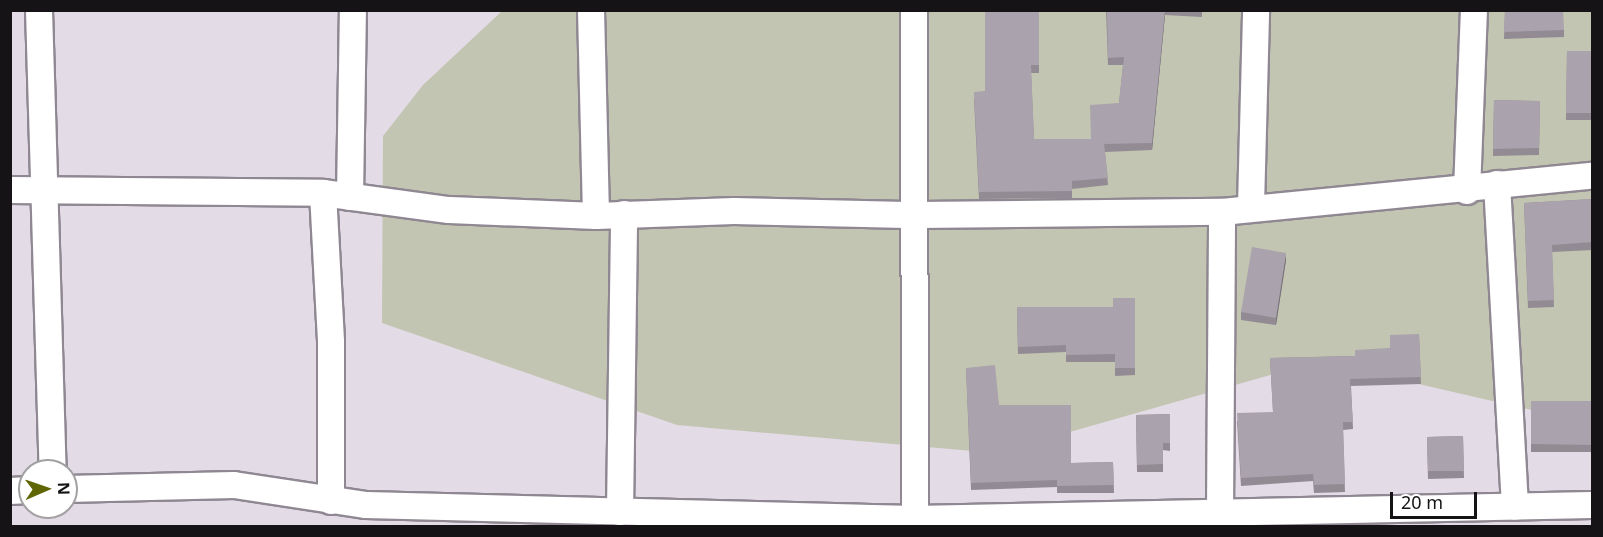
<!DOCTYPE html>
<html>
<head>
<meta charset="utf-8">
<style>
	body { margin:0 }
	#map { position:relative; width:1603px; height:537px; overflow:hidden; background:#e3dbe5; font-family:"Noto Sans",sans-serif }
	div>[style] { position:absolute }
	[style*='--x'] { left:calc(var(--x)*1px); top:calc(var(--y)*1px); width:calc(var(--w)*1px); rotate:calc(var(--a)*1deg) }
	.green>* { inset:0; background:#c2c5b1 }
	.roads { filter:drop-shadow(2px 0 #8f8892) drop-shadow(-2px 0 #8f8892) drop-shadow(0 2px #8f8892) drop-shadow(0 -2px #8f8892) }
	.street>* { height:26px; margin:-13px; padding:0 13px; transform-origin:13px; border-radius:13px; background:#fff }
	.wall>* { inset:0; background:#928b94 }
	.shaded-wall>* { inset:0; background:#777178 }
	.building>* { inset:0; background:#aaa2ac }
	span { translate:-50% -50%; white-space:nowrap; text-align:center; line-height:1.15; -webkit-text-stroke:4.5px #fff; paint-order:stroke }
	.frame { position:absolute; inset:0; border:12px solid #161316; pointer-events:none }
	.north { position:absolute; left:18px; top:459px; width:60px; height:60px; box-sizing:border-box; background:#fff; border:2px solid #a2a1a2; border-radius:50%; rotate:88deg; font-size:16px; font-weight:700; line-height:24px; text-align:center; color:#161316 }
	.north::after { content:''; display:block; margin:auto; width:21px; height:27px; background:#616605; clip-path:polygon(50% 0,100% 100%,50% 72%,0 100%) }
	.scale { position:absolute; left:1390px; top:492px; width:87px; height:27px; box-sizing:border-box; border:3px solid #161316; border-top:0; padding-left:8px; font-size:18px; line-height:21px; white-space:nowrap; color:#161316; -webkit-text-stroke:4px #fff; paint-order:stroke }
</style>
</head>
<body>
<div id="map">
	<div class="green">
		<i style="clip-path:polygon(502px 11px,1592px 11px,1592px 424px,1319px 361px,996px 453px,677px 425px,382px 323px,383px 136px,423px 85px)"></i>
	</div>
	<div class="roads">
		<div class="street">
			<i style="--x:39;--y:10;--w:461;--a:88.3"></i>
			<i style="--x:591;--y:10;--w:206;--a:88.6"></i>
			<i style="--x:914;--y:10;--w:509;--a:89.89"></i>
			<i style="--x:1497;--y:184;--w:323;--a:86.8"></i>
			<i style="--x:10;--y:190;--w:313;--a:0.5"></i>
			<i style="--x:323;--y:193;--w:127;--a:7.7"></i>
			<i style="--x:449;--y:210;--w:147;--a:2.3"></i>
			<i style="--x:596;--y:216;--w:138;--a:-2.1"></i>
			<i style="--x:734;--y:211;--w:183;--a:1.3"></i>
			<i style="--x:917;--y:215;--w:305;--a:-0.6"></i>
			<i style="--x:1222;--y:212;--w:372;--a:-5.6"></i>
			<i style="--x:1467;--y:191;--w:181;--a:-87.8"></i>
			<i style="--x:323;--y:193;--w:149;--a:86.9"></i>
			<i style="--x:331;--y:342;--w:159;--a:90"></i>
			<i style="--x:350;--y:197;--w:187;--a:-89.1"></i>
			<i style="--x:1251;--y:206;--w:196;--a:-88.5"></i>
			<i style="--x:66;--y:489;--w:168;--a:-1.4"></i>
			<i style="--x:234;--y:485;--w:134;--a:8.6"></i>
			<i style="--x:366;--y:505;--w:549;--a:1.46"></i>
			<i style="--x:915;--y:519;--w:677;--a:-1.18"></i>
			<i style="--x:10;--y:491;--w:20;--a:-3"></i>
			<i style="--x:620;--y:512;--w:298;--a:-89.2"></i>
			<i style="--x:1220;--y:513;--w:301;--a:-89.6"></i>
		</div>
	</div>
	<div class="wall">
		<i style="clip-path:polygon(1039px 10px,1039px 73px,1031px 73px,1034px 139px,1091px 139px,1119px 103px,1123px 65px,1108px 65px,1106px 10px,1202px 10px,1202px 17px,1165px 15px,1152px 150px,1105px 152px,1108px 185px,1072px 189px,1072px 198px,979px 199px,974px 99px,985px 91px)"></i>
		<i style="clip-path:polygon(1505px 10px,1564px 30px,1564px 37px,1504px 39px)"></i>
		<i style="clip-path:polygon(1567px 51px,1593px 51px,1593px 120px,1566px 120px)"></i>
		<i style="clip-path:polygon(1494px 100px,1540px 101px,1539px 155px,1493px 156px)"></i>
		<i style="clip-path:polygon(1593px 199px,1593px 250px,1552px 252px,1554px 307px,1528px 308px,1524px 203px)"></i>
		<i style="clip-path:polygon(1286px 260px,1276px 325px,1241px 320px,1241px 312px)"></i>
		<i style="clip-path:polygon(1135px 298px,1135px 375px,1115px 376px,1115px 362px,1066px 362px,1066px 352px,1018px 354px,1017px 307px,1113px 307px)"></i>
		<i style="clip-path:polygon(1419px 334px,1421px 384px,1351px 386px,1353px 429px,1343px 430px,1345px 492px,1314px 493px,1313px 481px,1241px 486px,1237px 421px,1273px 412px,1270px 358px,1355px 356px,1390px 348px)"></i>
		<i style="clip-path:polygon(966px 368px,999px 405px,1071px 463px,1113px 462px,1114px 493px,1057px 493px,1057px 487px,971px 490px)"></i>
		<i style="clip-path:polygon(1531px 401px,1593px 401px,1593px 452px,1531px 452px)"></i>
		<i style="clip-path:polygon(1170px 414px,1170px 451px,1163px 450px,1163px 472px,1137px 472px,1136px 415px)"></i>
		<i style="clip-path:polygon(1463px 436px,1464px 478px,1428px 479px,1427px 437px)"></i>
	</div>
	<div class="shaded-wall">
		<i style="clip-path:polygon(1165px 10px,1165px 15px,1152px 150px,1152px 143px)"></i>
		<i style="clip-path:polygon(1286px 253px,1286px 260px,1276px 325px,1276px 318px)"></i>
	</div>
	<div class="building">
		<i style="clip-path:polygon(985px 10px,1039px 10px,1039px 65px,1031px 65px,1034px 139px,1091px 139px,1090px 105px,1119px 103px,1124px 57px,1108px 58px,1107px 10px,1165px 10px,1152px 143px,1104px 144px,1108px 178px,1072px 181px,1072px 191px,979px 192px,974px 92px,985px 91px)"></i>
		<i style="clip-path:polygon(1505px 10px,1563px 10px,1564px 30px,1504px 32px)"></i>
		<i style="clip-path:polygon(1567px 51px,1593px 51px,1593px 113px,1566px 113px)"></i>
		<i style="clip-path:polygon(1494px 100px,1540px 101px,1539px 148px,1493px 149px)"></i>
		<i style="clip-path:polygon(1593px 199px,1593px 242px,1552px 245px,1554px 300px,1528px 301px,1524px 203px)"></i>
		<i style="clip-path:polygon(1252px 247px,1286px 253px,1276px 318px,1241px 312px)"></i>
		<i style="clip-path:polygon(1113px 298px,1135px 298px,1135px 368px,1115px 368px,1115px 354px,1066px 355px,1066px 345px,1018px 347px,1017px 307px,1113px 307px)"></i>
		<i style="clip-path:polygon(1419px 334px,1421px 377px,1350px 379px,1353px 422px,1343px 422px,1345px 484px,1314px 485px,1313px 474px,1241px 478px,1237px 413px,1273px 412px,1270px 358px,1355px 356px,1355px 350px,1390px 348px,1390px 335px)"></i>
		<i style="clip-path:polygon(995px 365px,999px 405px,1071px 405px,1071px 463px,1113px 462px,1114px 485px,1057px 486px,1057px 480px,971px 483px,966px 368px)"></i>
		<i style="clip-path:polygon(1531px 401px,1593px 401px,1593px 445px,1531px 444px)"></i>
		<i style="clip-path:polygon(1170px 414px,1170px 443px,1163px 443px,1163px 464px,1137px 465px,1136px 415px)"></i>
		<i style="clip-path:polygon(1463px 436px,1464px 471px,1428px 471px,1427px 437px)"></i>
	</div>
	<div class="frame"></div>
	<div class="north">N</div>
	<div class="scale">20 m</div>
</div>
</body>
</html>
